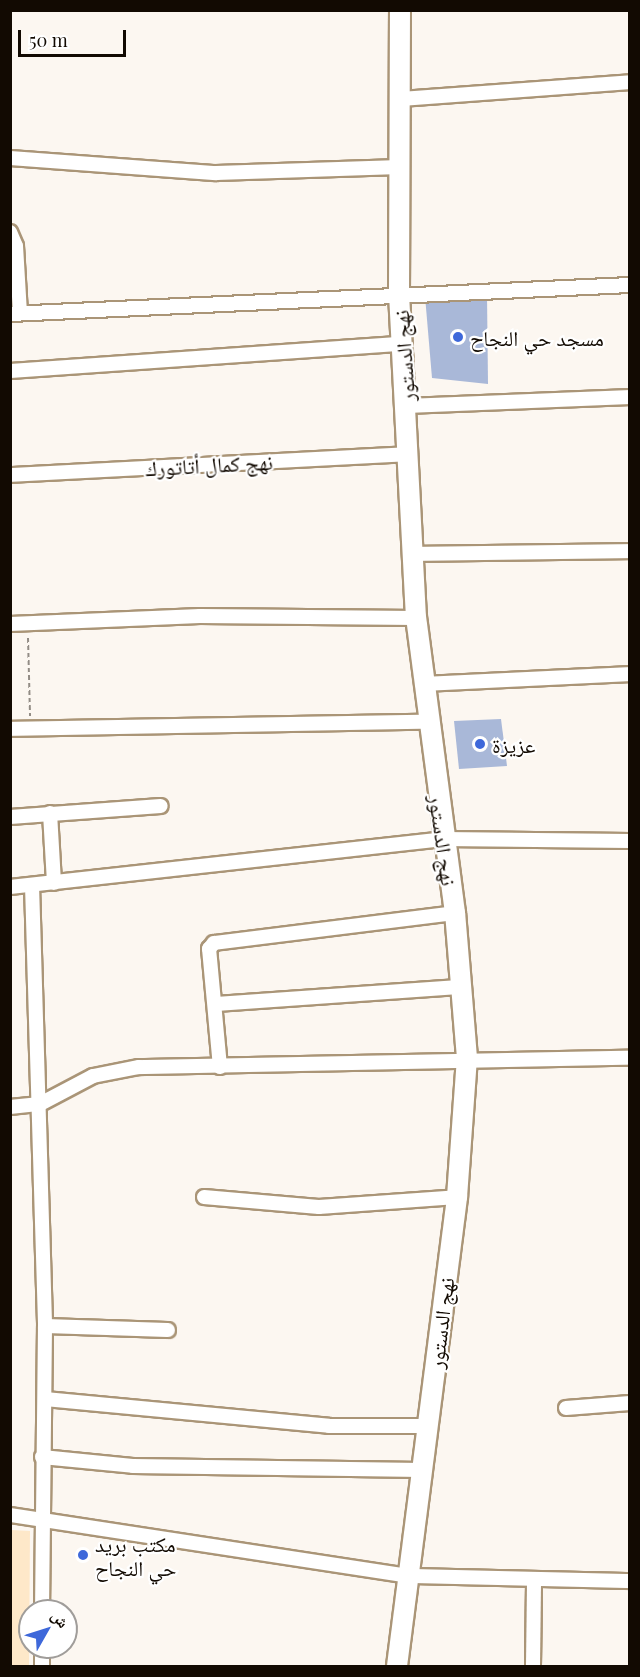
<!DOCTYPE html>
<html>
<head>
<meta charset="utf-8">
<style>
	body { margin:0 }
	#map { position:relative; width:640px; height:1677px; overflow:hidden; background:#fcf7f1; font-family:"Playfair Display","Noto Naskh Arabic",serif }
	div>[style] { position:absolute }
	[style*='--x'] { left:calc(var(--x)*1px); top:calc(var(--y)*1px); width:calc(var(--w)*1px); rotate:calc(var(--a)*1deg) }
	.built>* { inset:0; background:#fee8c9 }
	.building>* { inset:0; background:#a9b8d8 }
	.path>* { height:2px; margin-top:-1px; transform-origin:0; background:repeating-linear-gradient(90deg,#928c85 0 4.5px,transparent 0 7.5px) }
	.roads { filter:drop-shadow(2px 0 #aa9577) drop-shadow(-2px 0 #aa9577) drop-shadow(0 2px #aa9577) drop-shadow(0 -2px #aa9577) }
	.street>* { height:14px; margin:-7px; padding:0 7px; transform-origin:7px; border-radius:7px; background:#fff }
	.secondary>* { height:20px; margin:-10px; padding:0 10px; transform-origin:10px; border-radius:10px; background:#fff }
	.dots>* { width:16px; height:16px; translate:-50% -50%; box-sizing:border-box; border:3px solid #fff; border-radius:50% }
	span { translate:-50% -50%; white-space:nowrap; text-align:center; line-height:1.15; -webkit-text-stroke:4.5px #fff; paint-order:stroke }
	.poi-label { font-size:21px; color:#120a02 }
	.left { translate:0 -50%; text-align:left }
	.street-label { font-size:21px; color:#120a02 }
	.frame { position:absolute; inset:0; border:12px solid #120a02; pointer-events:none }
	.north { position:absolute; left:18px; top:1599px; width:60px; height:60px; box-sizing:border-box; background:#fff; border:2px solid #a09d9a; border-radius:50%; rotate:51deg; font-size:16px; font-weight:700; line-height:24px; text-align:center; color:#120a02 }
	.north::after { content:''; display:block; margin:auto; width:21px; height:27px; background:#3e68da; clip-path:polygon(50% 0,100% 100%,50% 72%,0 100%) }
	.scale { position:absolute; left:18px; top:30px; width:108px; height:27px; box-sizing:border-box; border:3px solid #120a02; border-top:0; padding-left:8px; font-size:18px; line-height:21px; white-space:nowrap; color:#120a02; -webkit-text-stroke:4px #fff; paint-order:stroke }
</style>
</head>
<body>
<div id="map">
	<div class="built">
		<i style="clip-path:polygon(11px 1530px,30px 1531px,29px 1666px,11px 1666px)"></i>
	</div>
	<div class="building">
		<i style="clip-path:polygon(487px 295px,488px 384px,432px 378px,425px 296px)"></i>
		<i style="clip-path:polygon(501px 719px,507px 766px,459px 769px,454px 721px)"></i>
	</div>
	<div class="path">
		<i style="--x:28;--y:638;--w:78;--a:88.5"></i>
	</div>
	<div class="roads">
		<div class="street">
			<i style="--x:401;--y:99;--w:230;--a:-4.2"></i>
			<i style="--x:10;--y:158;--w:207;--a:4.2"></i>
			<i style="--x:216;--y:173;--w:184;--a:-1.9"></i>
			<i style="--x:10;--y:232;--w:15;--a:67"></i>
			<i style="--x:16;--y:246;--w:67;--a:86.6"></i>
			<i style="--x:10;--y:314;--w:621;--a:-2.68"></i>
			<i style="--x:10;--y:371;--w:392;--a:-4"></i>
			<i style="--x:407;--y:406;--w:223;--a:-2.3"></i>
			<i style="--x:10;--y:475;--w:399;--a:-3"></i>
			<i style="--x:415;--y:554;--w:215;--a:-0.8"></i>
			<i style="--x:10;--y:624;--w:190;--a:-2.4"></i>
			<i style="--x:200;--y:616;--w:216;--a:0.5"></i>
			<i style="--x:425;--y:684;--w:205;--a:-2.8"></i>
			<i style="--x:10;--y:729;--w:418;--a:-1"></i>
			<i style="--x:50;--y:813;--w:70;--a:86.7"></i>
			<i style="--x:10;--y:817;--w:151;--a:-4.2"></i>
			<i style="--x:32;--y:885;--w:441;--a:88.3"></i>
			<i style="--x:45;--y:1326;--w:285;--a:90.6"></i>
			<i style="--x:10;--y:887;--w:436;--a:-6.3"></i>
			<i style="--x:443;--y:839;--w:187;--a:0.6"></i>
			<i style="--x:216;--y:1004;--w:247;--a:-4"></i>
			<i style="--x:220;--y:1067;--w:119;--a:-95.3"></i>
			<i style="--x:209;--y:949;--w:8;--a:-50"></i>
			<i style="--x:214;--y:943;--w:243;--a:-7.1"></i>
			<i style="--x:10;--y:1107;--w:30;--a:-6"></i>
			<i style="--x:40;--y:1104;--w:60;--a:-27.8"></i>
			<i style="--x:93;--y:1076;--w:47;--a:-11.1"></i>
			<i style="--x:139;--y:1067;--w:491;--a:-1.1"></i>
			<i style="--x:204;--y:1197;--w:115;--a:5"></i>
			<i style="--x:319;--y:1207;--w:138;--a:-4.1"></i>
			<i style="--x:45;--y:1326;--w:123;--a:1.9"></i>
			<i style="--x:45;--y:1399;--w:285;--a:5.4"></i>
			<i style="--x:329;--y:1426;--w:99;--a:0"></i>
			<i style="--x:566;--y:1408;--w:64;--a:-4.5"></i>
			<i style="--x:42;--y:1457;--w:91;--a:5.6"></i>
			<i style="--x:133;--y:1466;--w:289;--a:0.8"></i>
			<i style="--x:10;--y:1515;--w:404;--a:8.7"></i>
			<i style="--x:409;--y:1576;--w:221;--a:1.3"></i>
			<i style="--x:42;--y:1647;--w:19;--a:90"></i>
			<i style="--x:533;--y:1666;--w:84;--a:-89.3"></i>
		</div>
		<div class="secondary">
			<i style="--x:397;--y:1666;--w:473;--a:-82.7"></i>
			<i style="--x:457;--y:1197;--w:139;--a:-85.9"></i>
			<i style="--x:467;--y:1058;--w:145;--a:-94.7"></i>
			<i style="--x:455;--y:913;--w:298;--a:-97.5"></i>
			<i style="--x:416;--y:618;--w:324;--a:-93"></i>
			<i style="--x:399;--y:294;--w:284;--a:-89.8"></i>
		</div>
	</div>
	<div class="dots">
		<i style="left:458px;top:337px;background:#3e68da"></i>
		<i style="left:480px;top:744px;background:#3e68da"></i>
		<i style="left:83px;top:1555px;background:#3e68da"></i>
	</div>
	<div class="poi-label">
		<span class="left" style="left:470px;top:337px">مسجد حي النجاح</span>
		<span class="left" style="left:492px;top:744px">عزيزة</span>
		<span class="left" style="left:95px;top:1555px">مكتب بريد<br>حي النجاح</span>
	</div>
	<div class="street-label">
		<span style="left:403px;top:356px;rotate:-94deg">نهج الدستور</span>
		<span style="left:209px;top:464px;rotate:-3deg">نهج كمال أتاتورك</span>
		<span style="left:444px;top:840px;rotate:82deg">نهج الدستور</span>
		<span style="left:440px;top:1323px;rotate:-83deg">نهج الدستور</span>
	</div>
	<div class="frame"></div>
	<div class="north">ش</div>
	<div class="scale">50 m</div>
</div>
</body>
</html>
